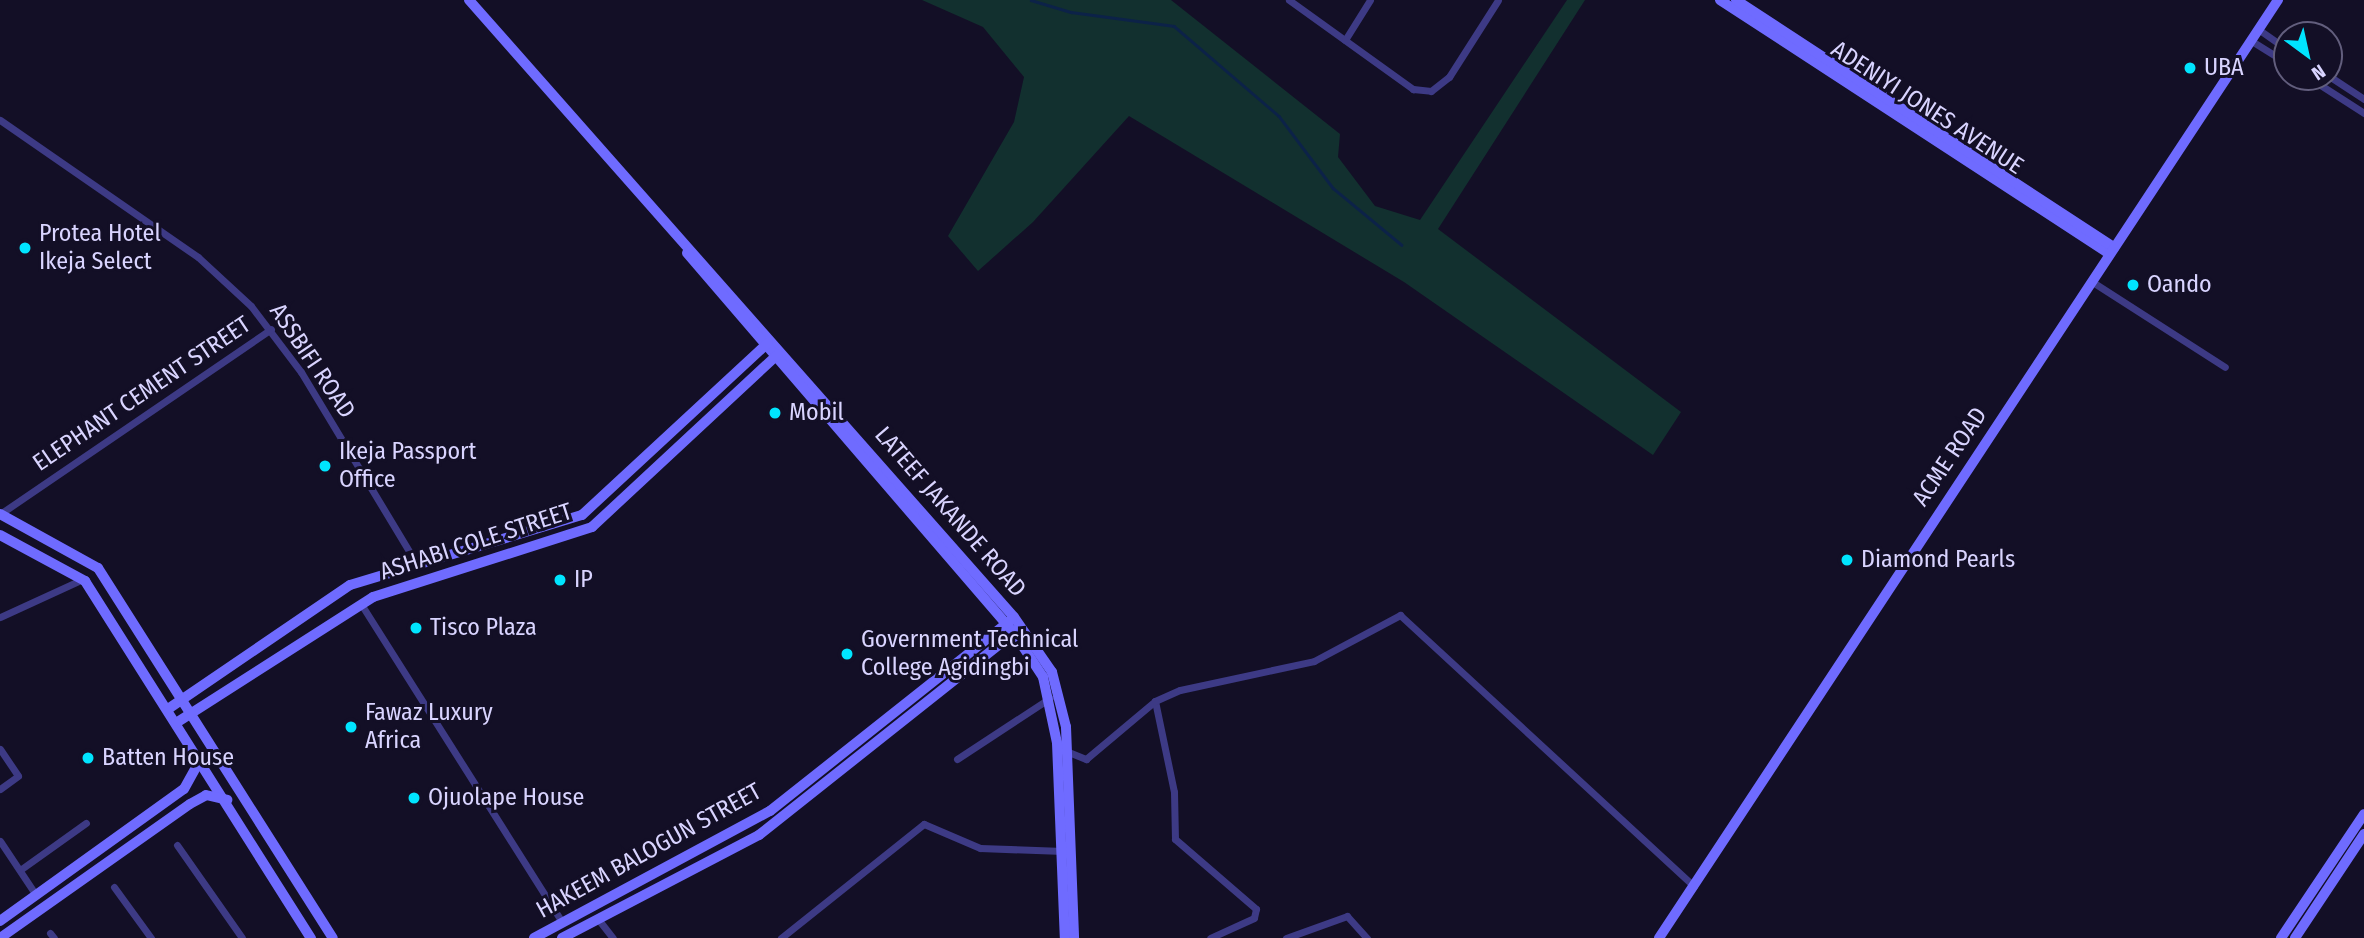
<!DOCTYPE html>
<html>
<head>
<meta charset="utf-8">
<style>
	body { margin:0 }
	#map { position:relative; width:2364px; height:938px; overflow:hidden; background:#130f26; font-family:"Fira Sans Condensed",sans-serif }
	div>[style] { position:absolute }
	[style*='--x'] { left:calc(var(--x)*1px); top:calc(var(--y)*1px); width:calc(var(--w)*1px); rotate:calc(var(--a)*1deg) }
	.green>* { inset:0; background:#12302f }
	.stream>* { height:2.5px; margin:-1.25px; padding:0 1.25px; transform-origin:1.25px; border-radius:1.25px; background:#0c2248 }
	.street>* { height:7px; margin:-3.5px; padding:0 3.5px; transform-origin:3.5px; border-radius:3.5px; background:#3d3a85 }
	.secondary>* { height:10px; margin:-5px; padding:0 5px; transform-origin:5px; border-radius:5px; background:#6f6bff }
	.dots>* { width:19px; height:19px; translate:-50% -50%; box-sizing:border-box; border:4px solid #130f26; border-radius:50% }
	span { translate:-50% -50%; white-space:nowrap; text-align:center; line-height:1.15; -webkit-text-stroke:6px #130f26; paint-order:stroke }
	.poi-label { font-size:24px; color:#d9d4ff }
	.left { translate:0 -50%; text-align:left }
	.street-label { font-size:24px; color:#d9d4ff }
	.north { position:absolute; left:2273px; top:21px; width:70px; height:70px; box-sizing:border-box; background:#130f26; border:2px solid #625e7d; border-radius:50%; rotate:147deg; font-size:19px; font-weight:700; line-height:28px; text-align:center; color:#d9d4ff }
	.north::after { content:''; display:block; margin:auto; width:24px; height:32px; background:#00e5ff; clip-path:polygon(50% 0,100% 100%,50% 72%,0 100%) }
</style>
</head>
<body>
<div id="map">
	<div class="green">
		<i style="clip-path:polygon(922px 0,1171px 0,1340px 134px,1338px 157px,1375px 206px,1420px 220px,1567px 0,1585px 0,1438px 229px,1681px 412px,1653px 455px,1404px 282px,1129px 116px,1033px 222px,978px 271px,948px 236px,1014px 122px,1024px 77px,983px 27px)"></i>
	</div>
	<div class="stream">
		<i style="--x:1031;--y:0;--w:42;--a:16.7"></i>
		<i style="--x:1071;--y:12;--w:104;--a:7.7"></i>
		<i style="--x:1174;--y:26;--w:138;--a:40.6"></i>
		<i style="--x:1279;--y:116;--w:90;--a:53.1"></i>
		<i style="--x:1333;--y:188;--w:89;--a:39.6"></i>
	</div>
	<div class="street">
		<i style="--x:1289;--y:0;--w:153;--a:35.7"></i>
		<i style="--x:1413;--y:89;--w:18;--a:6"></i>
		<i style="--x:1431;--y:91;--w:23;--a:-38"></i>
		<i style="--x:1449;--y:77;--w:91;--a:-57.5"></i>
		<i style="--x:2258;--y:29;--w:35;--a:35"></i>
		<i style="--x:1345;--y:40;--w:47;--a:-58"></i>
		<i style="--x:2250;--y:40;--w:44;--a:31.9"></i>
		<i style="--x:2329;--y:76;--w:42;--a:33.3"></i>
		<i style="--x:2308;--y:77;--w:67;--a:32.7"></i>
		<i style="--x:0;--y:120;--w:241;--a:34.7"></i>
		<i style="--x:198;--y:257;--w:72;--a:42.8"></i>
		<i style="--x:251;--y:306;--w:83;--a:52.9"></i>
		<i style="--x:301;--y:372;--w:223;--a:58.9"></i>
		<i style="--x:2091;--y:281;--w:159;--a:32.7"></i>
		<i style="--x:0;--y:514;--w:328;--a:-34.3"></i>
		<i style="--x:361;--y:604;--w:376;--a:57.7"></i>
		<i style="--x:0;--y:617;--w:91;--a:-24.6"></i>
		<i style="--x:1155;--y:701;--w:93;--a:78.2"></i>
		<i style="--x:1174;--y:792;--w:47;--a:88.8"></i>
		<i style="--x:1175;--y:839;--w:107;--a:40.8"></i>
		<i style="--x:1256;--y:909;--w:9;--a:103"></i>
		<i style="--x:1254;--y:918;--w:48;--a:155.6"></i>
		<i style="--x:0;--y:749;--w:32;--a:56"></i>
		<i style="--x:18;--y:776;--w:22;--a:144"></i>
		<i style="--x:1066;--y:751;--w:22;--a:22"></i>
		<i style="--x:1086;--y:759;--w:90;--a:-40"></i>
		<i style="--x:1155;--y:701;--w:27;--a:-24"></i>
		<i style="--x:1180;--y:690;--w:137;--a:-12.2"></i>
		<i style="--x:1314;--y:661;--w:98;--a:-28.1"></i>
		<i style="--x:1400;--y:615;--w:400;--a:42.7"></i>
		<i style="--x:957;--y:759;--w:111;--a:-33.3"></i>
		<i style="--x:0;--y:841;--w:65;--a:56.3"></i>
		<i style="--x:177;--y:845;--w:113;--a:55"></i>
		<i style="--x:20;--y:870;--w:81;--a:-35.5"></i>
		<i style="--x:114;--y:887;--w:63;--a:54"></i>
		<i style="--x:598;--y:919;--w:24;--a:52"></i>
		<i style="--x:50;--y:933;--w:6;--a:51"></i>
		<i style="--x:781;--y:938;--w:183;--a:-38.6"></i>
		<i style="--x:924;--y:824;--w:61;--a:23.2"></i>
		<i style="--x:980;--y:848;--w:83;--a:2.1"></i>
		<i style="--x:1286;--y:938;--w:65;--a:-19.8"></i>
		<i style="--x:1347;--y:916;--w:30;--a:48"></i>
	</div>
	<div class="secondary">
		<i style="--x:469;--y:0;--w:823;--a:48.55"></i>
		<i style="--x:1014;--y:617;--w:67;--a:55.4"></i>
		<i style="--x:1052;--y:672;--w:57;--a:75.7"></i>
		<i style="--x:1066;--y:727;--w:211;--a:87.8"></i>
		<i style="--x:1720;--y:0;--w:465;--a:33.1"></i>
		<i style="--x:1736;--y:0;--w:452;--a:33.2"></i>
		<i style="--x:687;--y:253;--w:501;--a:49.29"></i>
		<i style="--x:1014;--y:633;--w:53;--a:56.6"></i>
		<i style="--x:1043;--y:677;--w:67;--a:78"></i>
		<i style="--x:1057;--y:743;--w:195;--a:87.7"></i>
		<i style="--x:0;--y:514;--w:112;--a:28.9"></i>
		<i style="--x:98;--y:568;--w:438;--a:57.6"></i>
		<i style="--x:0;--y:535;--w:97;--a:28.4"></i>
		<i style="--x:85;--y:581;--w:423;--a:57.7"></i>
		<i style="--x:168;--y:709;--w:220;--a:-34.3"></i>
		<i style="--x:350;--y:585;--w:242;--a:-16.8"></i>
		<i style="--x:582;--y:515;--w:253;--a:-42.8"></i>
		<i style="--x:176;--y:723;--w:234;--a:-32.6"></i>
		<i style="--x:373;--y:597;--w:230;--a:-17.7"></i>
		<i style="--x:592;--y:527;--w:254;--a:-42.9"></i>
		<i style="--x:0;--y:921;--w:226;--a:-35.7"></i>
		<i style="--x:184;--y:789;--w:33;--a:-61"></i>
		<i style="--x:0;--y:938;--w:232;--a:-35.2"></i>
		<i style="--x:190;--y:804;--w:18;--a:-29"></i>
		<i style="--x:206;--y:795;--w:22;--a:13"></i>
		<i style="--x:534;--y:938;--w:268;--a:-28.3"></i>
		<i style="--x:770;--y:811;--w:308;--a:-38.4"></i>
		<i style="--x:562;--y:938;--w:222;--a:-27.6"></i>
		<i style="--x:759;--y:835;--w:330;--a:-38.4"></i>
		<i style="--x:1659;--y:938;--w:1124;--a:-56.58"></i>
		<i style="--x:2281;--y:938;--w:149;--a:-56.2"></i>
		<i style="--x:2295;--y:938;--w:125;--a:-56.4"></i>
	</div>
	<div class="dots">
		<i style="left:2190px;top:68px;background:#00e5ff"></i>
		<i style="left:25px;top:248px;background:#00e5ff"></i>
		<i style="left:2133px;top:285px;background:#00e5ff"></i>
		<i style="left:775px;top:413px;background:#00e5ff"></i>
		<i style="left:325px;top:466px;background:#00e5ff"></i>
		<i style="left:1847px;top:560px;background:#00e5ff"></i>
		<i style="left:560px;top:580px;background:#00e5ff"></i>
		<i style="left:416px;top:628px;background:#00e5ff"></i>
		<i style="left:847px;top:654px;background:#00e5ff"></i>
		<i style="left:351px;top:727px;background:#00e5ff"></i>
		<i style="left:88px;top:758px;background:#00e5ff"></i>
		<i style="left:414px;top:798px;background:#00e5ff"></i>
	</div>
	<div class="poi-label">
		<span class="left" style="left:2204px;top:68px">UBA</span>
		<span class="left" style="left:39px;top:248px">Protea Hotel<br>Ikeja Select</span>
		<span class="left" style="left:2147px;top:285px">Oando</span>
		<span class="left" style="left:789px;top:413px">Mobil</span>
		<span class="left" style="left:339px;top:466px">Ikeja Passport<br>Office</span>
		<span class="left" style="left:1861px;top:560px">Diamond Pearls</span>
		<span class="left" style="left:574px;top:580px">IP</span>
		<span class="left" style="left:430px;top:628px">Tisco Plaza</span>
		<span class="left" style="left:861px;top:654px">Government Technical<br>College Agidingbi</span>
		<span class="left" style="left:365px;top:727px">Fawaz Luxury<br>Africa</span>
		<span class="left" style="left:102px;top:758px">Batten House</span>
		<span class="left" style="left:428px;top:798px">Ojuolape House</span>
	</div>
	<div class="street-label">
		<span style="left:1927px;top:108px;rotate:33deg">ADENIYI JONES AVENUE</span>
		<span style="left:312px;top:361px;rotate:56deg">ASSBIFI ROAD</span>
		<span style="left:142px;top:394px;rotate:-34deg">ELEPHANT CEMENT STREET</span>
		<span style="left:1950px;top:457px;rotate:-56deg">ACME ROAD</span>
		<span style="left:950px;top:512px;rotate:49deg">LATEEF JAKANDE ROAD</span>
		<span style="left:476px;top:542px;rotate:-18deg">ASHABI COLE STREET</span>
		<span style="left:649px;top:851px;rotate:-29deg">HAKEEM BALOGUN STREET</span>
	</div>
	<div class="north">N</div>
</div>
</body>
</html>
